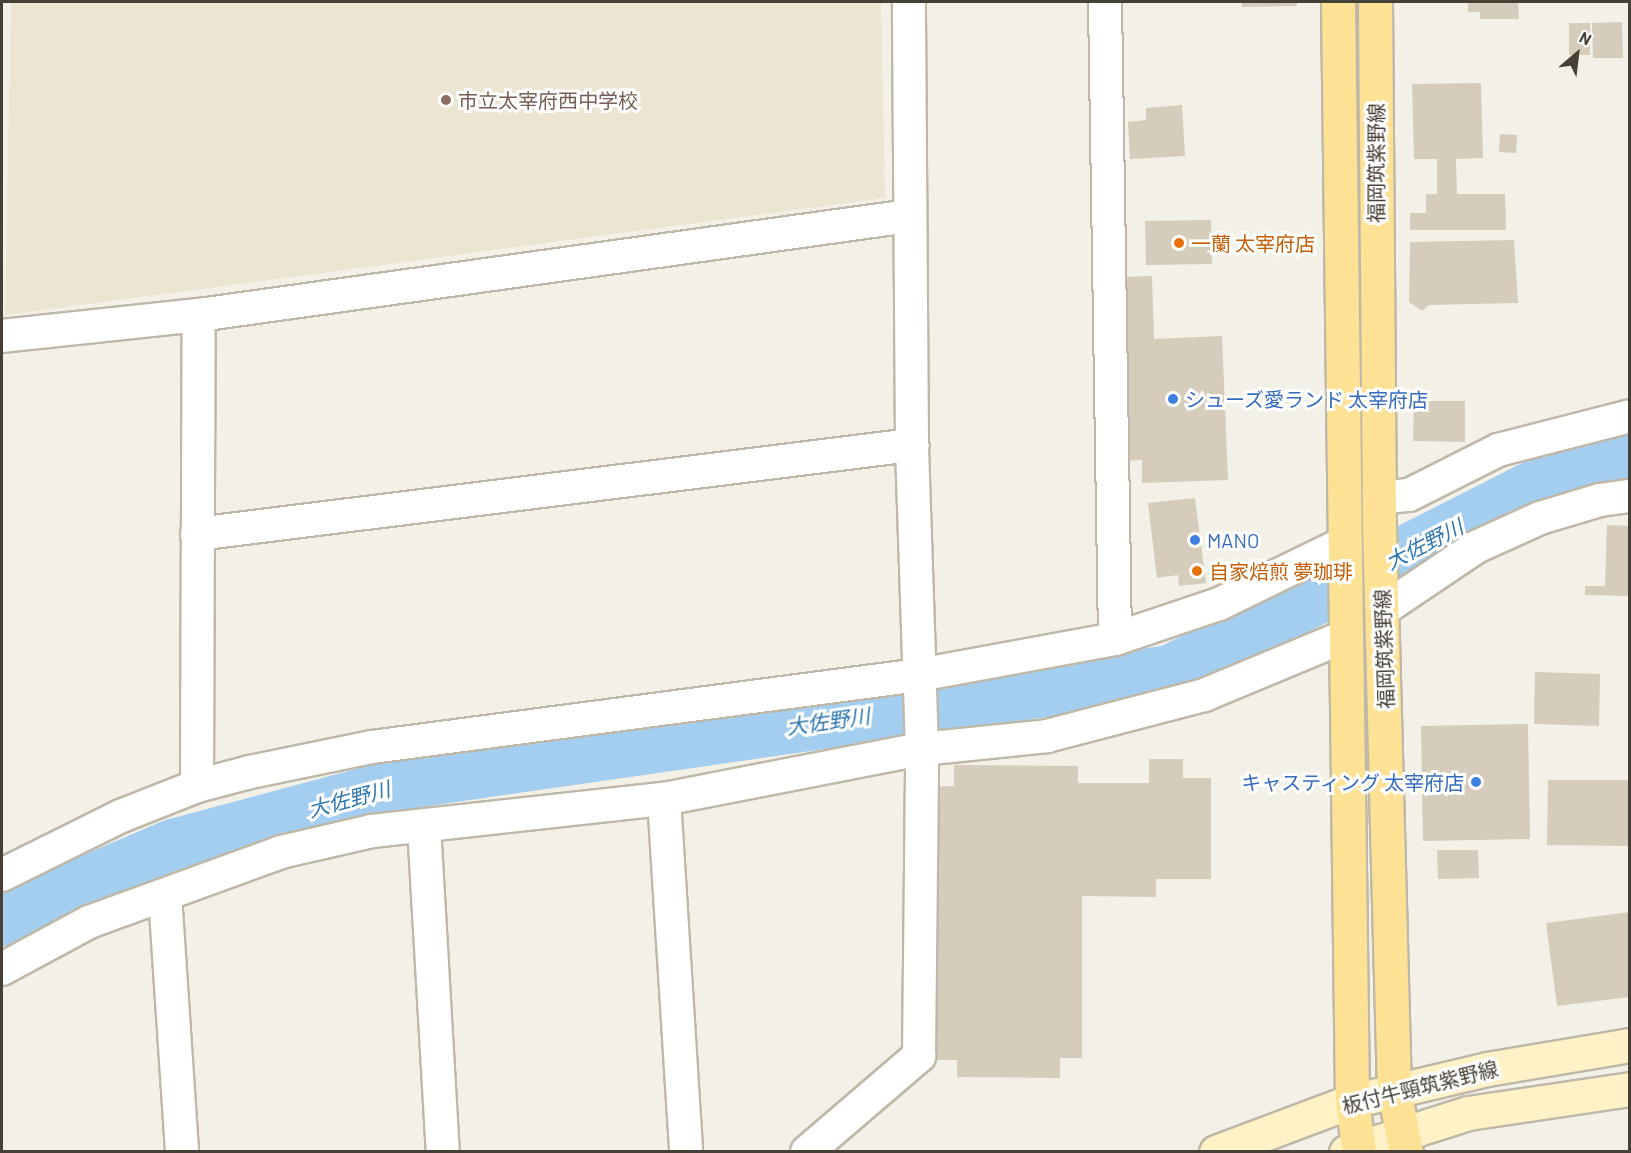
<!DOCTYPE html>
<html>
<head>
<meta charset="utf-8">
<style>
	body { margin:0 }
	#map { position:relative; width:1631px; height:1153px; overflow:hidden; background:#f3f0e7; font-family:Barlow,"Noto Sans JP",sans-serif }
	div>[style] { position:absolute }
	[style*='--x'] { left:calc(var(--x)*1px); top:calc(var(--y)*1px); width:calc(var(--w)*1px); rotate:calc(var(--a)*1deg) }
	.education>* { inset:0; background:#ece5d1 }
	.river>* { height:54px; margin:-27px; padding:0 27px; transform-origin:27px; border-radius:27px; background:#a3cef0 }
	.building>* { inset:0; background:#d5ccbc }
	.roads { filter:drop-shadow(2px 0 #bfb8a9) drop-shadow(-2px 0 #bfb8a9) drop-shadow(0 2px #bfb8a9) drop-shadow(0 -2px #bfb8a9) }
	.street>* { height:32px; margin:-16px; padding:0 16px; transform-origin:16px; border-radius:16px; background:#fff }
	.secondary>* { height:33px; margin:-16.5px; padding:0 16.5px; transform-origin:16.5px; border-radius:16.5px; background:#fef2c6 }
	.primary>* { height:33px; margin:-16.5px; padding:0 16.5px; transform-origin:16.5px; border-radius:16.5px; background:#fde295 }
	.dots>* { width:16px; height:16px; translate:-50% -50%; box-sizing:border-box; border:3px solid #fff; border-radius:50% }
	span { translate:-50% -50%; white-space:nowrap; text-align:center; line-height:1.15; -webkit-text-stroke:6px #fff; paint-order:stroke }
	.education-label { font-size:20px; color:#785e54 }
	.left { translate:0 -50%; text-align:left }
	.street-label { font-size:20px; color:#464036 }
	.food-label { font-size:20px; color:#c56008 }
	.shop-label { font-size:20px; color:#366cbe }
	.right { translate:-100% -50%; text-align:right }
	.water-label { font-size:21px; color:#2f77b1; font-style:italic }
	.frame { position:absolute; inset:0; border:3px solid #464036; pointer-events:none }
	.north { position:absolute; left:1547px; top:24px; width:60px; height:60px; -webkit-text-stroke:4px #fff; paint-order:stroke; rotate:28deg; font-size:16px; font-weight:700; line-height:24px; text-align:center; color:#464036 }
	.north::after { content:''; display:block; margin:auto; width:21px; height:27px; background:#464036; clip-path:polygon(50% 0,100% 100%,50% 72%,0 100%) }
</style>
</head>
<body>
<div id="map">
	<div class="education">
		<i style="clip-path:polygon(11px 2px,881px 2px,885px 198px,5px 315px)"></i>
	</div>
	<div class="river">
		<i style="--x:2;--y:919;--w:186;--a:-23.1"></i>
		<i style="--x:173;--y:846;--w:256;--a:-15"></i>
		<i style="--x:420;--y:780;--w:758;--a:-8.19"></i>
		<i style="--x:1170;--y:672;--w:447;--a:-26.9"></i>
		<i style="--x:1569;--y:470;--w:62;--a:-8.4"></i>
	</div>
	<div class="building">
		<i style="clip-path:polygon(1242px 2px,1297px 2px,1297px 6px,1242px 7px)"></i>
		<i style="clip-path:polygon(1468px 2px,1518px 2px,1519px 19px,1480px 19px,1480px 12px,1468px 12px)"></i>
		<i style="clip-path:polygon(1622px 22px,1623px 58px,1593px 58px,1592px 23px)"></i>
		<i style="clip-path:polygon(1569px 23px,1590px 23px,1590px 55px,1569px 55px)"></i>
		<i style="clip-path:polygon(1481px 83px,1483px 158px,1456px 159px,1457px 194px,1505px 194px,1506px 230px,1410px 230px,1410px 213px,1426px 213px,1426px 194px,1437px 194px,1437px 159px,1414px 159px,1412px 84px)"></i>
		<i style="clip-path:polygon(1182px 105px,1185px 156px,1130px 159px,1128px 122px,1146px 120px,1146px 108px)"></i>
		<i style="clip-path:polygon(1500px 134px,1517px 135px,1516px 153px,1499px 152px)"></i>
		<i style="clip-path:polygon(1211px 220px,1212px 264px,1146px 265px,1145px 221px)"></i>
		<i style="clip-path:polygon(1514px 240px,1518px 303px,1429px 305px,1422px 311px,1409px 302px,1410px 242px)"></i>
		<i style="clip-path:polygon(1152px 276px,1154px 339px,1222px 336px,1228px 480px,1142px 483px,1142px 460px,1123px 461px,1116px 277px)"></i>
		<i style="clip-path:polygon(1414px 401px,1465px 401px,1465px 442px,1413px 441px)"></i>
		<i style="clip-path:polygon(1195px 498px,1206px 583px,1179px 586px,1178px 575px,1157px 578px,1148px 503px)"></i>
		<i style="clip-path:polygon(1607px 525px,1630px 526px,1630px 596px,1585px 595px,1585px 586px,1605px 586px)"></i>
		<i style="clip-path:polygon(1535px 672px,1600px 674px,1599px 726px,1534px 724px)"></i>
		<i style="clip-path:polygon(1528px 724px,1530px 839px,1423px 841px,1421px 726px)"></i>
		<i style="clip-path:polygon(1149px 759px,1183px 759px,1183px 778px,1211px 778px,1211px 879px,1156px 879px,1156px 897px,1082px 896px,1082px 1058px,1060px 1058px,1060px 1078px,957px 1077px,957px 1060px,932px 1060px,932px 787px,954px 786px,954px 765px,1078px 766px,1078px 783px,1149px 783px)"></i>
		<i style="clip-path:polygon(1548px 780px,1630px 780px,1630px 846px,1547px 845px)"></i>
		<i style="clip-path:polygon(1437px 850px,1478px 850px,1479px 878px,1438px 879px)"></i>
		<i style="clip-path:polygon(1630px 912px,1630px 997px,1557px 1006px,1546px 923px)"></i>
	</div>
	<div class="roads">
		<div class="street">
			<i style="--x:1105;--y:2;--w:637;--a:89.1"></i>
			<i style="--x:2;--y:336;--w:198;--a:-6.1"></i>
			<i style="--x:199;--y:315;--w:717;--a:-7.94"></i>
			<i style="--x:1379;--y:498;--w:30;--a:-6"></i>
			<i style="--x:1409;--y:495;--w:100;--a:-26.8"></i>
			<i style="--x:1498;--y:450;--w:136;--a:-14.4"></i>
			<i style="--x:197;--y:534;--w:721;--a:-7.1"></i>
			<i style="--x:1384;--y:609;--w:111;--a:-34"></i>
			<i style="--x:1476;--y:547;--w:70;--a:-24.4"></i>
			<i style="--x:1540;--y:518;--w:63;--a:-16.7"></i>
			<i style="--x:1600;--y:500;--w:30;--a:-8"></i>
			<i style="--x:197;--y:786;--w:471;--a:-89.8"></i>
			<i style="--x:664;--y:799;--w:354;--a:86.4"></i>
			<i style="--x:424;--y:826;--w:327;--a:86.7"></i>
			<i style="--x:2;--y:875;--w:133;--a:-26.4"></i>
			<i style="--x:121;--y:816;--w:82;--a:-21.5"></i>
			<i style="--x:197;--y:786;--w:55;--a:-14.8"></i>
			<i style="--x:250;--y:772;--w:125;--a:-11.6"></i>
			<i style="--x:372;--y:747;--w:552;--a:-7.5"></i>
			<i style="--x:919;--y:675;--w:199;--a:-10.4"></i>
			<i style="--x:1115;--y:639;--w:110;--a:-18.6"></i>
			<i style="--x:1219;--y:604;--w:139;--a:-26"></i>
			<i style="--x:165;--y:895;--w:258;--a:86.2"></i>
			<i style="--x:2;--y:969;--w:99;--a:-28.4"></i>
			<i style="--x:89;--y:922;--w:204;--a:-20"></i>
			<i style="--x:281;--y:852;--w:93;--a:-13"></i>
			<i style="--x:372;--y:831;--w:294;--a:-6.3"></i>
			<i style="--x:664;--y:799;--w:263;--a:-11"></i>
			<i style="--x:922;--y:749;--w:126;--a:-5.9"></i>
			<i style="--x:1047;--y:736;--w:162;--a:-14.6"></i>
			<i style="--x:1204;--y:695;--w:154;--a:-22.6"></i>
			<i style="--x:807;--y:1152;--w:148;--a:-40.6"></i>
			<i style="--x:919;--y:1056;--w:307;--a:-89.4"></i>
			<i style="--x:922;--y:749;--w:304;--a:-91.9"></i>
			<i style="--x:912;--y:445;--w:443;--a:-90.4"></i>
		</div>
		<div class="secondary">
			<i style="--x:1216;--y:1152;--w:145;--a:-20.6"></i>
			<i style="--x:1352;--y:1101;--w:139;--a:-13.3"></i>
			<i style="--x:1487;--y:1069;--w:145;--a:-9.5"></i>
			<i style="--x:1346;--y:1152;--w:128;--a:-17.7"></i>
			<i style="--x:1468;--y:1113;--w:164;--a:-8.4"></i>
		</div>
		<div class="primary">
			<i style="--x:1338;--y:2;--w:1099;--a:89.27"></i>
			<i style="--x:1352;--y:1101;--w:51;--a:82.2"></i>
			<i style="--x:1375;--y:2;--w:524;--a:89.56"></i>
			<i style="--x:1379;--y:526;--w:565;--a:88.48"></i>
			<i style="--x:1394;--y:1091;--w:62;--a:78.9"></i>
		</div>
	</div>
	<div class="dots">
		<i style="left:446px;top:100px;background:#8d6e63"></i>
		<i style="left:1179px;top:243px;background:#e8710a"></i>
		<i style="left:1173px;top:399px;background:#3f7fe0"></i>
		<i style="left:1195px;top:540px;background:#3f7fe0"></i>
		<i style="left:1197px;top:571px;background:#e8710a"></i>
		<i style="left:1476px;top:782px;background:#3f7fe0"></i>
	</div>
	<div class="education-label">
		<span class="left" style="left:458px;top:100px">市立太宰府西中学校</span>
	</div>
	<div class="street-label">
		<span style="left:1376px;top:163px;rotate:-90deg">福岡筑紫野線</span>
		<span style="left:1384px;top:649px;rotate:-92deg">福岡筑紫野線</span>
		<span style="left:1420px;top:1087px;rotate:-14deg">板付牛頸筑紫野線</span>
	</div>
	<div class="food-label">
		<span class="left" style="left:1191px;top:243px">一蘭 太宰府店</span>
		<span class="left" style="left:1209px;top:571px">自家焙煎 夢珈琲</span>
	</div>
	<div class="shop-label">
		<span class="left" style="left:1185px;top:399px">シューズ愛ランド 太宰府店</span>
		<span class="left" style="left:1207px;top:540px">MANO</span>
		<span class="right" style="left:1464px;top:782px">キャスティング 太宰府店</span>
	</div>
	<div class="water-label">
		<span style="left:1424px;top:544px;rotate:-27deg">大佐野川</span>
		<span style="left:828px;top:721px;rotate:-8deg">大佐野川</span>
		<span style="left:349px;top:799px;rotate:-15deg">大佐野川</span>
	</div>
	<div class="frame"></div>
	<div class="north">N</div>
</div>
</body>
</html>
